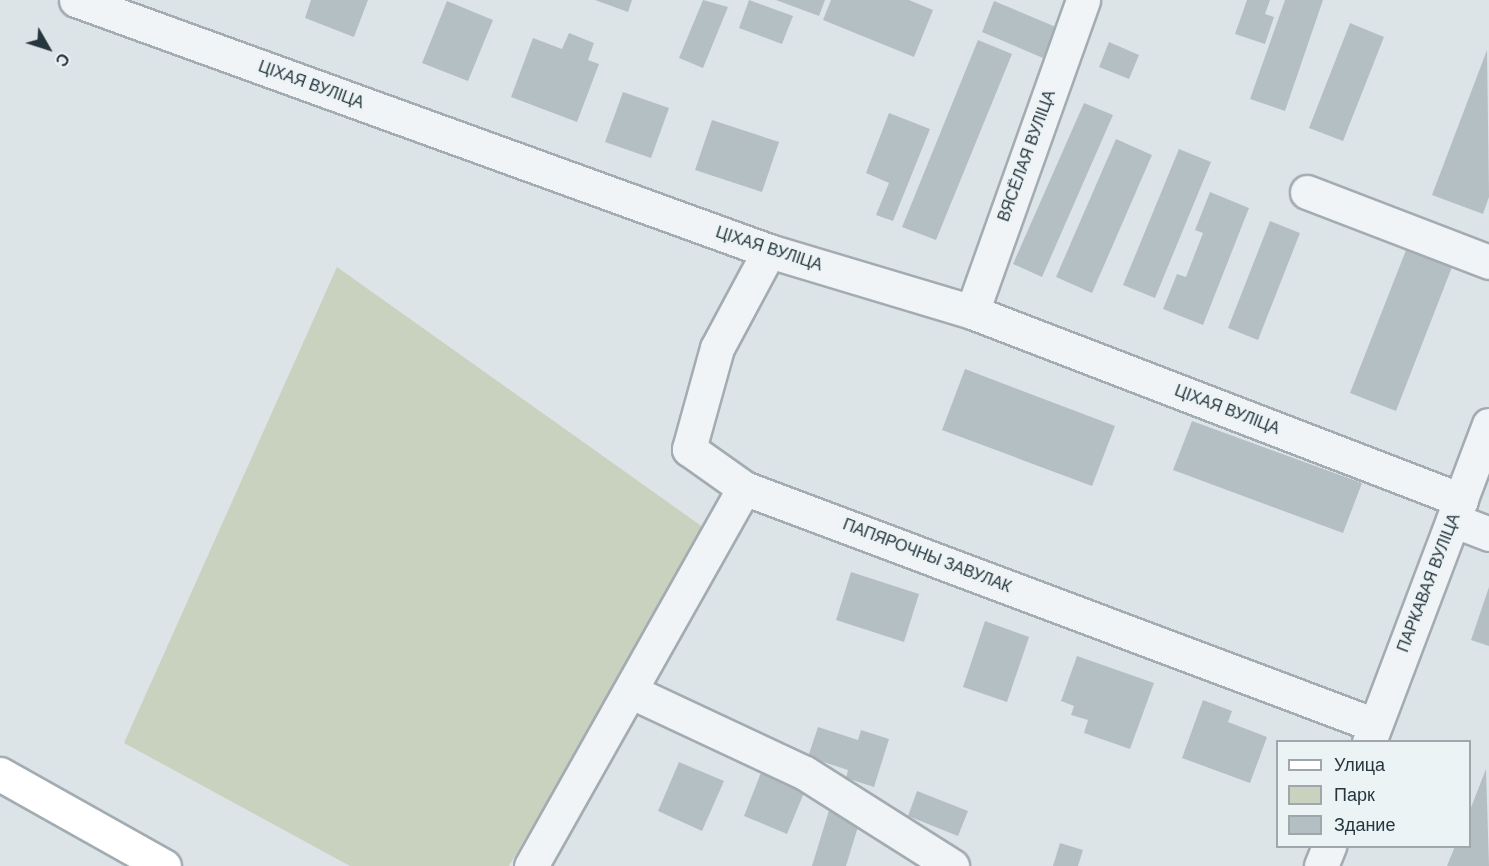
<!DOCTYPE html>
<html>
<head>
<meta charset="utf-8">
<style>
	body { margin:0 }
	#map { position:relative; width:1489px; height:866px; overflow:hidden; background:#dde4e8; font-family:Helvetica,sans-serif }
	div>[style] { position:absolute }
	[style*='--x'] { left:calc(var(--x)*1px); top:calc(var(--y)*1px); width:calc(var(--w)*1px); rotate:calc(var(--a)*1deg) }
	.green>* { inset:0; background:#c9d2be }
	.building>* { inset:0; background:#b4bfc4 }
	.roads { filter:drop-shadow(2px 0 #a2acb2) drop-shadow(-2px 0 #a2acb2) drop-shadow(0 2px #a2acb2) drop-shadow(0 -2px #a2acb2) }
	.minor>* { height:33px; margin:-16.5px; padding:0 16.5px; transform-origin:16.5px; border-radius:16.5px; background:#f0f4f6 }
	.major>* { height:33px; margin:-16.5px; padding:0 16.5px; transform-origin:16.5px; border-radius:16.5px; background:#fff }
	span { translate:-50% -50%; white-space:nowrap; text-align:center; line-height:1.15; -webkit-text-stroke:4.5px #ecf3f5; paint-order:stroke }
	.street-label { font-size:16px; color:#26363e }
	.legend { position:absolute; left:1276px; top:740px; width:195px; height:108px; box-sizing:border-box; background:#ecf3f5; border:2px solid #9da7ac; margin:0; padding:8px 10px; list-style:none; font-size:18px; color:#26363e }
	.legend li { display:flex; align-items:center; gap:12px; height:30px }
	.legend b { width:30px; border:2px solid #9da7ac }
	.north { position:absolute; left:18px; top:18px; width:60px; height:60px; -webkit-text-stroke:4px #ecf3f5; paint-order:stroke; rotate:129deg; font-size:16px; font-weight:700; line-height:24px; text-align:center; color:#26363e }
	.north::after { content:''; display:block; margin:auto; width:21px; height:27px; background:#26363e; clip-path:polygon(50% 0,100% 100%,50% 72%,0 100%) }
</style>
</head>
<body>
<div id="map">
	<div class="green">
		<i style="clip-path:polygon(337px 267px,707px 530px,509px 866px,350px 866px,124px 743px)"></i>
	</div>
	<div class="building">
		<i style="clip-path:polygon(311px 0,368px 0,354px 37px,305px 18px)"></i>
		<i style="clip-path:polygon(595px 0,632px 0,628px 12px)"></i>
		<i style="clip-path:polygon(703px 0,728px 7px,703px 68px,679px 58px)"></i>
		<i style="clip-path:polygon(749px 0,793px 16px,782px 44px,739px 28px)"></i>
		<i style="clip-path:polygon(776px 0,825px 0,819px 16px)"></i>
		<i style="clip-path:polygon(831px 0,909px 0,933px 10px,914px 57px,823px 20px)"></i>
		<i style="clip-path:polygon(1247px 0,1270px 0,1265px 14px,1274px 17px,1265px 44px,1235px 34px)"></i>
		<i style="clip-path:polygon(1285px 0,1323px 0,1285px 111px,1250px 99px)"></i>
		<i style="clip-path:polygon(447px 1px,493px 20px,468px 81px,422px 63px)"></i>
		<i style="clip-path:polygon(994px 1px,1056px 27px,1043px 58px,982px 32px)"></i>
		<i style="clip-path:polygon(1350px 23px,1384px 37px,1343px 141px,1309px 128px)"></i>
		<i style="clip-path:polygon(569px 33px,594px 43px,588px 60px,599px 64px,577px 122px,511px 97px,533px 38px,562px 49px)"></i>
		<i style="clip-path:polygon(978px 40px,1012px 54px,936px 240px,902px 227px)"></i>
		<i style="clip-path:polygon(1109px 42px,1139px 55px,1129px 79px,1099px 67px)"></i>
		<i style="clip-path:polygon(1487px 50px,1489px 197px,1483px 214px,1432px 195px)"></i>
		<i style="clip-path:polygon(623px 92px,669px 108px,651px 158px,605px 142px)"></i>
		<i style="clip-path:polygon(1084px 103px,1113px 115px,1042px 277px,1013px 264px)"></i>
		<i style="clip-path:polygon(889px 113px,930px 129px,893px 221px,876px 215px,889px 183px,866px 173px)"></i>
		<i style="clip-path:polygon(712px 120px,779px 142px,762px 192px,695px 170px)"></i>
		<i style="clip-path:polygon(1116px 139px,1152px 155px,1092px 293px,1056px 277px)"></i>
		<i style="clip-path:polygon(1179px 149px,1211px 162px,1155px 298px,1123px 285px)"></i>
		<i style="clip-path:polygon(1210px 192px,1249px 208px,1203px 325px,1163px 309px,1177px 274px,1186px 277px,1203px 233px,1195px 230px)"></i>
		<i style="clip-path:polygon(1270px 221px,1300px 233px,1258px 340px,1228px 328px)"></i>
		<i style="clip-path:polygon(1408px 245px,1454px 262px,1396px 411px,1350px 393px)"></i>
		<i style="clip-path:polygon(965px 369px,1115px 426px,1092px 486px,942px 430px)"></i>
		<i style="clip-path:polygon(1192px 421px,1362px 483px,1343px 533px,1173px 470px)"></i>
		<i style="clip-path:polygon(851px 572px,919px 594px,904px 642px,836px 620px)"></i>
		<i style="clip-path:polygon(1489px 587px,1489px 646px,1471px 640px)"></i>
		<i style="clip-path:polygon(985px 621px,1029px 637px,1007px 702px,963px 687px)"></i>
		<i style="clip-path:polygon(1077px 656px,1154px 683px,1130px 749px,1084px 733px,1088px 720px,1071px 715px,1074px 706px,1061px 701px)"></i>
		<i style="clip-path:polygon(1203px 700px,1232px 711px,1228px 722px,1267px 737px,1250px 783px,1182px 758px)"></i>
		<i style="clip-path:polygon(818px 727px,858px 740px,861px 730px,889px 739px,874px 787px,846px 778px,848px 770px,808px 757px)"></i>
		<i style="clip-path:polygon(679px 762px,724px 781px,702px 831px,658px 811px)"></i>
		<i style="clip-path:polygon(1486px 769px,1489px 866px,1447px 866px,1455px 846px,1470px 846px,1470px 810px)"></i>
		<i style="clip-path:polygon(762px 770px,806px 788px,787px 834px,744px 816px)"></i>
		<i style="clip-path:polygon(917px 791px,968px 811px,958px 836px,908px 816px)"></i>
		<i style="clip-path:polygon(830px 807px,861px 817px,846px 866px,812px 866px)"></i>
		<i style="clip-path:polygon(1060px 843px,1083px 850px,1078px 866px,1053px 866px)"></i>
	</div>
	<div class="roads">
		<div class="minor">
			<i style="--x:76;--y:0;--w:737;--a:19.91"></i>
			<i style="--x:769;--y:251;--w:212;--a:16.7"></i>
			<i style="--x:972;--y:312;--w:524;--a:21.03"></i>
			<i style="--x:1307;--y:192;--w:195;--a:21"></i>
			<i style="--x:769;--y:251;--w:110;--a:118.2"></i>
			<i style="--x:717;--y:348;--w:105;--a:105.5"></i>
			<i style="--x:689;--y:449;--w:67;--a:35.3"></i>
			<i style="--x:744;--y:488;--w:674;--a:20.59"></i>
			<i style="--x:972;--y:312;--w:331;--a:-70.4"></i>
			<i style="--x:1453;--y:520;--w:39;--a:21"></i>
			<i style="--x:632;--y:692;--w:191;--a:25.1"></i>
			<i style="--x:805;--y:773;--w:174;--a:32.3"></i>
			<i style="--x:1369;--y:742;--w:339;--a:-69.3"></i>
			<i style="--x:531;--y:866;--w:434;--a:-60.6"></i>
			<i style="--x:1321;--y:866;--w:22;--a:-68"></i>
		</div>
		<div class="major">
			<i style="--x:0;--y:774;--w:188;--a:29.3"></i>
		</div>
	</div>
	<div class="street-label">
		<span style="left:311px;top:85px;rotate:20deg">ЦІХАЯ ВУЛІЦА</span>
		<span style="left:1027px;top:156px;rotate:-70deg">ВЯСЁЛАЯ ВУЛІЦА</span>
		<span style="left:769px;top:249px;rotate:18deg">ЦІХАЯ ВУЛІЦА</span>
		<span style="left:1227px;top:410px;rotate:21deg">ЦІХАЯ ВУЛІЦА</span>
		<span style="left:927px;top:556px;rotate:21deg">ПАПЯРОЧНЫ ЗАВУЛАК</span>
		<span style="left:1429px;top:583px;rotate:-69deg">ПАРКАВАЯ ВУЛІЦА</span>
	</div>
	<ul class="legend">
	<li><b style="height:8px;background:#fff"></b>Улица</li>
	<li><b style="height:16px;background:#c9d2be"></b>Парк</li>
	<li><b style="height:16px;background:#b4bfc4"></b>Здание</li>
	</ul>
	<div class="north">С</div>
</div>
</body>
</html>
